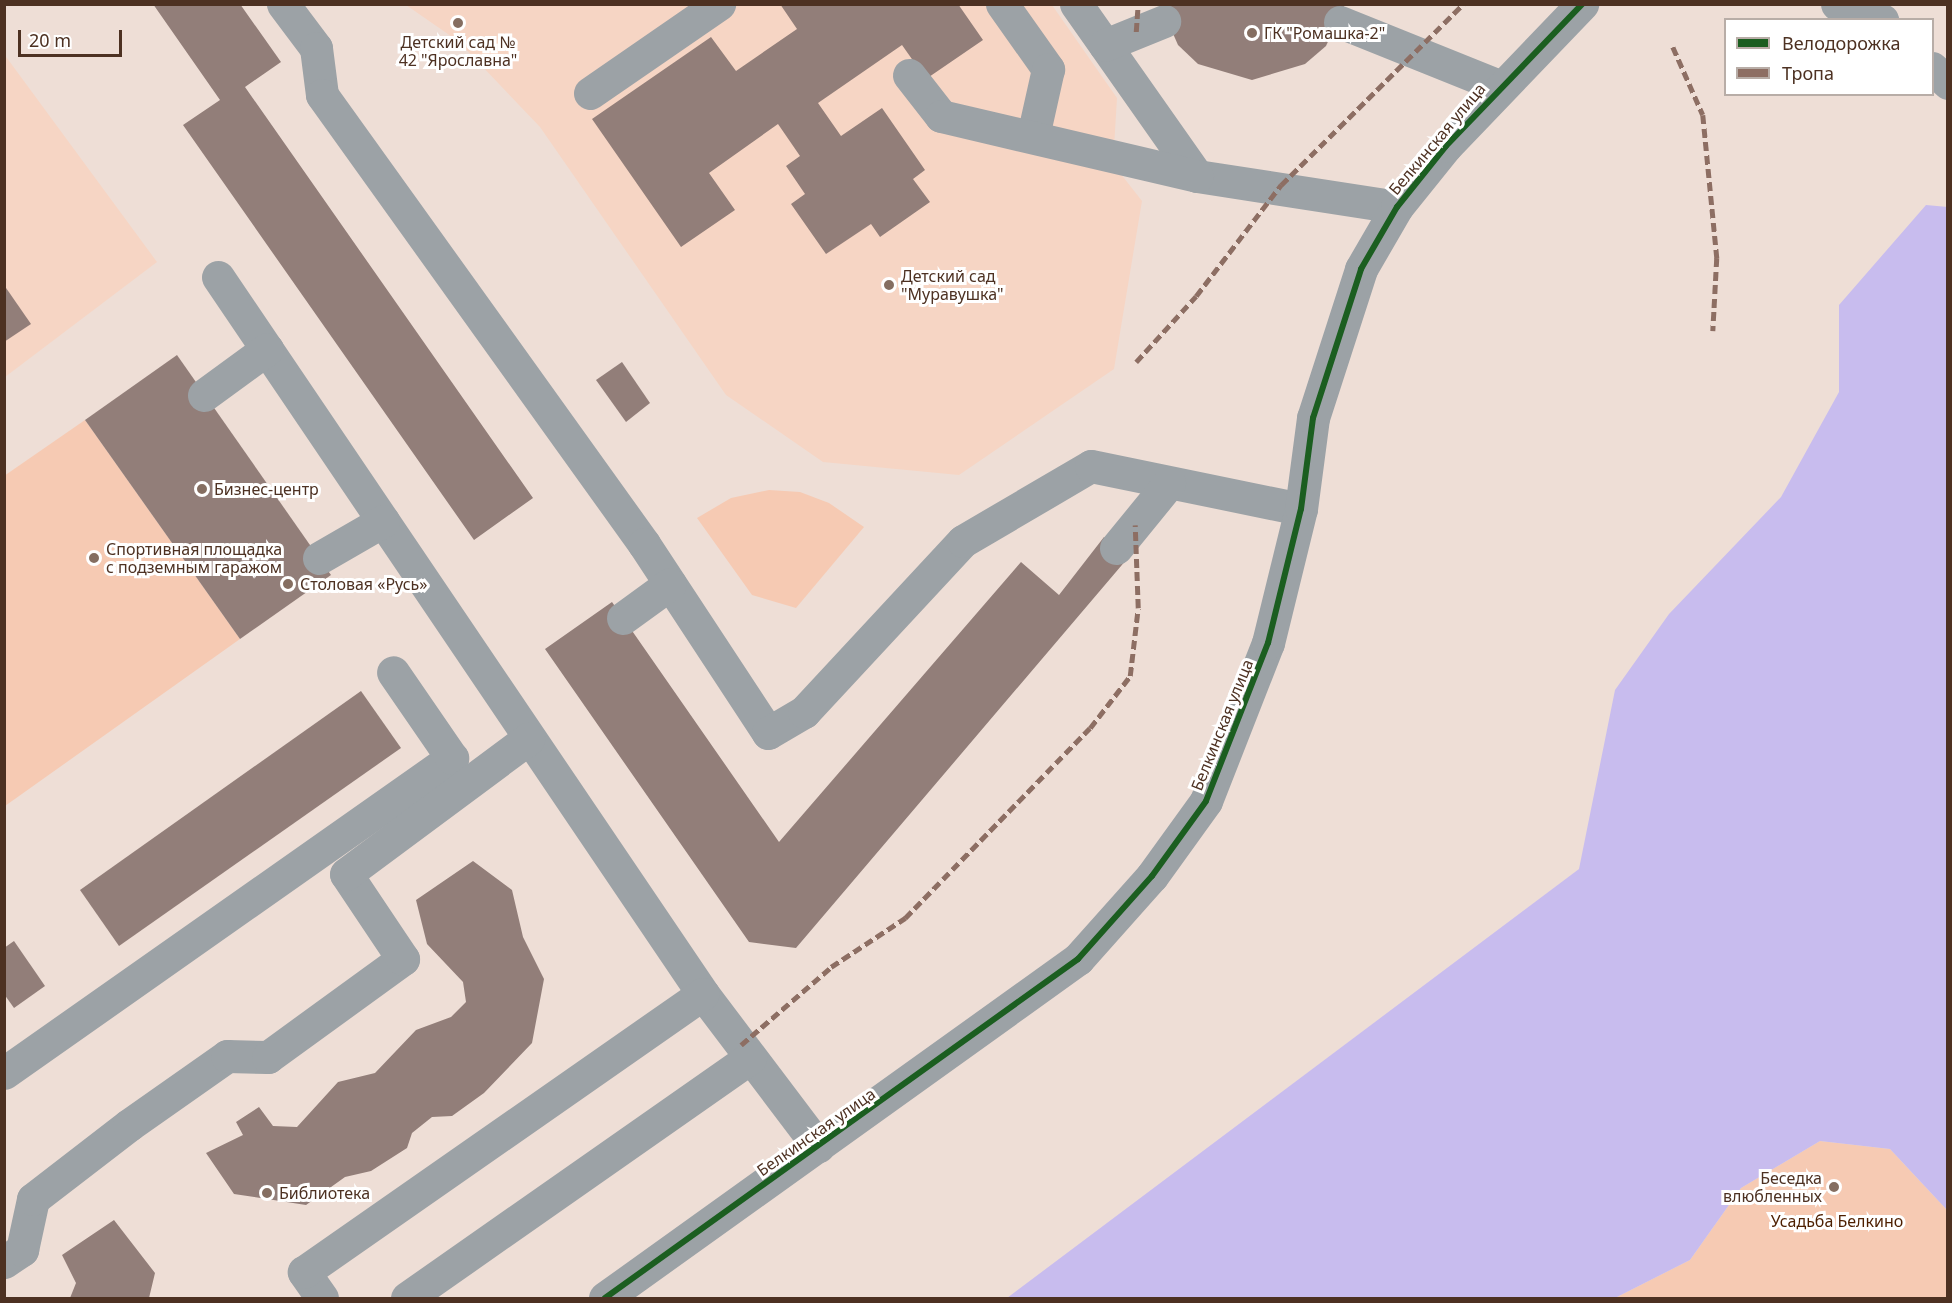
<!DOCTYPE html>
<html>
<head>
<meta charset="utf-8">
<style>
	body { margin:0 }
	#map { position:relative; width:1952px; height:1303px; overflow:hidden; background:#eeded6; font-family:"Noto Sans",sans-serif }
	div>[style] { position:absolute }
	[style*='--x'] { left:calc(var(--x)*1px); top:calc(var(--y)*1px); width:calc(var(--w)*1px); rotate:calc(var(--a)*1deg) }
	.built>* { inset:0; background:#f6d5c4 }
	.green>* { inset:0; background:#f6cab3 }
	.water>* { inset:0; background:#c8bcee }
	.building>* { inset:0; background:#927e79 }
	.minor>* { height:33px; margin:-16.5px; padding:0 16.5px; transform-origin:16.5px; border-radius:16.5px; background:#9ca2a6 }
	.quiet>* { height:4.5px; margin-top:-2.25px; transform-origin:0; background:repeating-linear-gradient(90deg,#8d6e63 0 9px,transparent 0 13.5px) }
	.cycleway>* { height:6px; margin:-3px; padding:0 3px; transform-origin:3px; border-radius:3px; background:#1b5e20 }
	.dots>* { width:16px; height:16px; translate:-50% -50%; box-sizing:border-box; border:3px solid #fff; border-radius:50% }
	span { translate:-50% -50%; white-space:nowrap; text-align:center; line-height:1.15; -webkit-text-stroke:6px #fff; paint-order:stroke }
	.poi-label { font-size:16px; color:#4d3122 }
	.left { translate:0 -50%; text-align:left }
	.right { translate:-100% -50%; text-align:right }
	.street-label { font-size:16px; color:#4d3122 }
	.park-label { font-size:16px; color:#4d1f00 }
	.frame { position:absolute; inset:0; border:6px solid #4d3122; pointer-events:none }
	.legend { position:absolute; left:1724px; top:18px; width:210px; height:78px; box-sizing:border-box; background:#fff; border:2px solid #b8ada7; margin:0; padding:8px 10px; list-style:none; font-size:18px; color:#4d3122 }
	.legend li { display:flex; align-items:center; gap:12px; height:30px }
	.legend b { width:30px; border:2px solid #b8ada7 }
	.scale { position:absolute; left:18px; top:30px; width:104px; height:27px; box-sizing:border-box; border:3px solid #4d3122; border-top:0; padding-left:8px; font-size:18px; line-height:21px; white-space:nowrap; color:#4d3122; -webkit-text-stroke:4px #fff; paint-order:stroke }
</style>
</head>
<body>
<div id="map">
	<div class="built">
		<i style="clip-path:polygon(406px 5px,1052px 5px,1117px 98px,1113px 164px,1142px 201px,1114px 369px,959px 475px,823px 462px,726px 395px,540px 127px,458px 41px)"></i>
		<i style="clip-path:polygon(4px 54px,157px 262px,5px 377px,4px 377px)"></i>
	</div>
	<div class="green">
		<i style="clip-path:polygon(85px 420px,240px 639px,5px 806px,4px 476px)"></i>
		<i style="clip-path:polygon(769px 490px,800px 492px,829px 503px,864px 527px,796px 608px,752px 595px,697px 518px,731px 498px)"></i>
		<i style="clip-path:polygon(1820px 1141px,1890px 1149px,1947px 1210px,1947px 1298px,1615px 1298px,1690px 1260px,1741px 1188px)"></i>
	</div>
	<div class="water">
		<i style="clip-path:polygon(1926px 205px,1948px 207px,1947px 1210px,1890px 1149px,1820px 1141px,1741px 1188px,1690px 1260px,1615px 1298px,1007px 1298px,1579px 869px,1615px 690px,1669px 614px,1781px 497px,1839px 392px,1839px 305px)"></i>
	</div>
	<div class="building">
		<i style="clip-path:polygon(153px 4px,240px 4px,281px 62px,245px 87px,533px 498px,474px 540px,183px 125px,220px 100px)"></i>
		<i style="clip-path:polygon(780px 4px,958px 4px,983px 40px,926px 79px,902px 45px,818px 103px,841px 136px,882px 108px,925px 170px,913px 179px,930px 202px,880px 237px,871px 224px,826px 254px,791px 204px,805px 194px,786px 166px,800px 156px,778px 124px,709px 173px,735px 210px,681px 247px,592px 119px,711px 37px,736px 71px,797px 29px)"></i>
		<i style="clip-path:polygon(1160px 4px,1345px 4px,1326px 46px,1305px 64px,1252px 80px,1198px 64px,1178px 45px)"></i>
		<i style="clip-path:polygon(4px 285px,31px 324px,4px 342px)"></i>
		<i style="clip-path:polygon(177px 355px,331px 575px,240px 639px,85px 420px)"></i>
		<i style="clip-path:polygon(622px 362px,650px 403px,626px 422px,596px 380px)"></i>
		<i style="clip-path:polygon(1104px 537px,1127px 559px,796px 948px,749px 942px,545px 649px,612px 602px,779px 842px,1021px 562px,1059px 595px)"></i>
		<i style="clip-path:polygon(361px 691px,401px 748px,119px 946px,80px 890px)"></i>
		<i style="clip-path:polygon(473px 861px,512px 890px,523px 937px,544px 979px,532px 1043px,484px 1093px,452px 1116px,432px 1117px,412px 1133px,407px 1148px,371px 1171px,345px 1177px,306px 1205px,234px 1194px,206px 1153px,243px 1135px,236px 1122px,259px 1107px,273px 1126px,297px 1127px,338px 1082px,375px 1073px,416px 1030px,451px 1017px,466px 1002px,463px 982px,427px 944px,416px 900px)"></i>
		<i style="clip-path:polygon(14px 941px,45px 986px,14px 1008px,4px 994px,4px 948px)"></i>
		<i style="clip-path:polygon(114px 1220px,155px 1273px,149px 1298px,70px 1298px,76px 1283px,62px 1255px)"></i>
	</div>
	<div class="minor">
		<i style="--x:283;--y:4;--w:55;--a:53.1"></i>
		<i style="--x:316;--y:48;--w:47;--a:82.7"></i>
		<i style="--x:322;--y:95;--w:553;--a:54.35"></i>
		<i style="--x:644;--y:544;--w:226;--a:56.7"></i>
		<i style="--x:768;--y:733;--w:42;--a:-30.3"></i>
		<i style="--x:804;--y:712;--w:233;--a:-47.1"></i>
		<i style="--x:963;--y:541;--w:148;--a:-30.4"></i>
		<i style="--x:1091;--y:466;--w:214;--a:11.6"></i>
		<i style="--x:1002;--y:4;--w:80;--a:54.7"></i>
		<i style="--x:1048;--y:69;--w:69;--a:102.6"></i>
		<i style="--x:1076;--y:4;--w:210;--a:54.9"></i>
		<i style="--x:1197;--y:176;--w:202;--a:8.8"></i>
		<i style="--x:1837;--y:4;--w:48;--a:19.6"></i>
		<i style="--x:1340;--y:22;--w:171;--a:21.9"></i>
		<i style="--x:1105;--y:45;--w:64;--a:-22.1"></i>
		<i style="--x:1932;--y:68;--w:22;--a:43"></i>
		<i style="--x:909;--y:75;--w:52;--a:52"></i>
		<i style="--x:941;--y:116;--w:263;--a:13.2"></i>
		<i style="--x:590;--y:93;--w:157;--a:-34.6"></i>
		<i style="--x:218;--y:277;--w:866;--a:55.92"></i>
		<i style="--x:703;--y:994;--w:191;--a:52.9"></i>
		<i style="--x:204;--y:395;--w:78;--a:-36.1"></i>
		<i style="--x:1116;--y:548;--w:84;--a:-50.8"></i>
		<i style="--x:319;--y:558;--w:74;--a:-30"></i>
		<i style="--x:623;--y:618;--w:58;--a:-35.9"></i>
		<i style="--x:4;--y:1073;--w:548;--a:-35.11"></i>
		<i style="--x:452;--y:758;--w:104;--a:-124.5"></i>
		<i style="--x:4;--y:1262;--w:22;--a:-34"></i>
		<i style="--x:22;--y:1250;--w:52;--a:-77.8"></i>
		<i style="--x:33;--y:1199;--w:121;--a:-37.6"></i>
		<i style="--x:129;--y:1125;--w:120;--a:-35.1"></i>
		<i style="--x:227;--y:1056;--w:41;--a:1.4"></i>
		<i style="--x:268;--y:1057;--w:167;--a:-36"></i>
		<i style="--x:403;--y:959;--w:102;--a:-123.8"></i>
		<i style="--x:346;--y:874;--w:227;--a:-36.6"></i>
		<i style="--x:322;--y:1298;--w:32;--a:-125"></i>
		<i style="--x:304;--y:1272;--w:486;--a:-34.9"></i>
		<i style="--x:407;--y:1298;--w:419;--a:-35"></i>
		<i style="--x:605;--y:1298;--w:582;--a:-35.63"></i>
		<i style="--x:1078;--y:959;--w:111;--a:-48.3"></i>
		<i style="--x:1152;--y:876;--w:92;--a:-54.2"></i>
		<i style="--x:1206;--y:801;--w:170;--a:-68.6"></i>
		<i style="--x:1268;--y:643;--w:138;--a:-76.2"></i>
		<i style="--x:1301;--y:509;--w:92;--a:-82.5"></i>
		<i style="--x:1313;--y:418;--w:157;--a:-72.1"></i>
		<i style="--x:1361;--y:269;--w:72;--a:-59.9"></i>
		<i style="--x:1397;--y:207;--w:78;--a:-51.2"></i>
		<i style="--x:1446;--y:146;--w:197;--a:-46.2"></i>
	</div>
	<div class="quiet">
		<i style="--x:1136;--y:32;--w:28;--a:-86"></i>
		<i style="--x:1673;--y:47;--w:74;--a:66.2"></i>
		<i style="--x:1703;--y:115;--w:144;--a:84.4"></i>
		<i style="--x:1717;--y:258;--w:73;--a:93.1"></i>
		<i style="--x:1136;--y:362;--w:89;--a:-47.7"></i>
		<i style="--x:1196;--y:296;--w:140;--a:-52.6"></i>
		<i style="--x:1281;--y:185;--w:257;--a:-44.8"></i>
		<i style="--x:741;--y:1045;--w:119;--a:-40.9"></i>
		<i style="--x:831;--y:967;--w:89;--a:-33.5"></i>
		<i style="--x:905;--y:918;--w:265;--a:-45.8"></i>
		<i style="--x:1090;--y:728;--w:66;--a:-52.4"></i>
		<i style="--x:1130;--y:676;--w:68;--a:-83.3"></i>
		<i style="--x:1138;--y:608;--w:83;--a:-92.1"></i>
	</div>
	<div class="cycleway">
		<i style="--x:605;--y:1298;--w:582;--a:-35.63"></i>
		<i style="--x:1078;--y:959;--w:111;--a:-48.3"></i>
		<i style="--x:1152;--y:876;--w:92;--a:-54.2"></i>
		<i style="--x:1206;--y:801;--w:170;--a:-68.6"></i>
		<i style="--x:1268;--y:643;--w:138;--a:-76.2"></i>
		<i style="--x:1301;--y:509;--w:92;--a:-82.5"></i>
		<i style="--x:1313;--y:418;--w:157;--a:-72.1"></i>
		<i style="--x:1361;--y:269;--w:72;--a:-59.9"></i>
		<i style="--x:1397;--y:207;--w:78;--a:-51.2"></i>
		<i style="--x:1446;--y:146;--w:197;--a:-46.2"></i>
	</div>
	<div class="dots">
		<i style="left:458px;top:23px;background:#856e61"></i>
		<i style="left:1252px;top:33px;background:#856e61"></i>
		<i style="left:889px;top:285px;background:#856e61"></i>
		<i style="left:202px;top:489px;background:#856e61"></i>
		<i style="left:94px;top:558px;background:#856e61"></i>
		<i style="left:288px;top:584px;background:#856e61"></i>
		<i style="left:1834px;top:1187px;background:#856e61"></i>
		<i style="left:267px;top:1193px;background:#856e61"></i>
	</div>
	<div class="poi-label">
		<span class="left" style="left:1264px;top:33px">ГК "Ромашка-2"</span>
		<span style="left:458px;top:51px">Детский сад №<br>42 "Ярославна"</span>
		<span class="left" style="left:901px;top:285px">Детский сад<br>"Муравушка"</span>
		<span class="left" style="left:214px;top:489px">Бизнес-центр</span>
		<span class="left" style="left:106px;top:558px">Спортивная площадка<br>с подземным гаражом</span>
		<span class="left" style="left:300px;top:584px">Столовая «Русь»</span>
		<span class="right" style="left:1822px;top:1187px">Беседка<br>влюбленных</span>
		<span class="left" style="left:279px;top:1193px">Библиотека</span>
	</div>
	<div class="street-label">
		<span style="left:1437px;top:139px;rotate:-50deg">Белкинская улица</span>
		<span style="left:1222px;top:725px;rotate:-68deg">Белкинская улица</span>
		<span style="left:816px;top:1132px;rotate:-35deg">Белкинская улица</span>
	</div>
	<div class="park-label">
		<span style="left:1837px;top:1221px">Усадьба Белкино</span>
	</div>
	<div class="frame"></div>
	<ul class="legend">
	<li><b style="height:8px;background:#1b5e20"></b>Велодорожка</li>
	<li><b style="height:8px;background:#8d6e63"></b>Тропа</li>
	</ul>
	<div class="scale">20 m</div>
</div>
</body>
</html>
